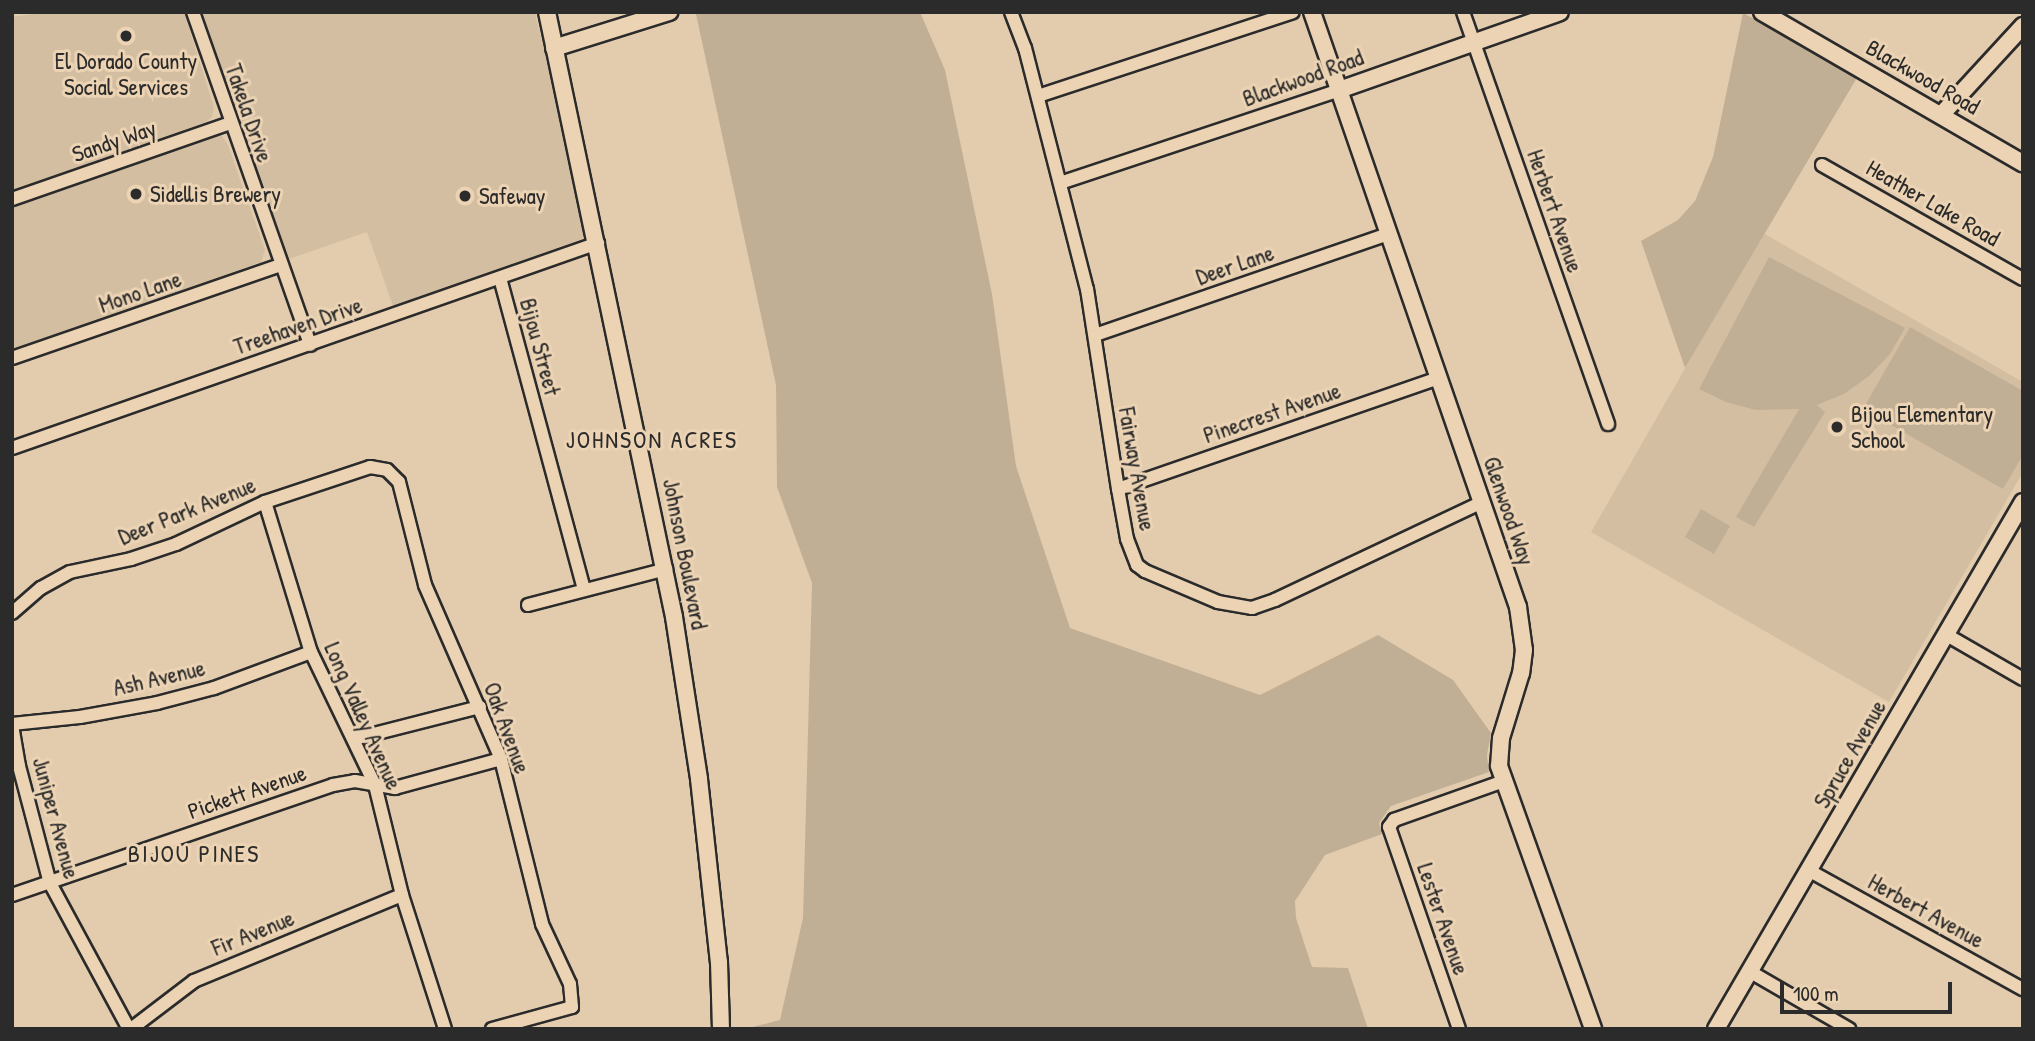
<!DOCTYPE html>
<html>
<head>
<meta charset="utf-8">
<style>
	body { margin:0 }
	#map { position:relative; width:2035px; height:1041px; overflow:hidden; background:#e3ccae; font-family:"Patrick Hand",sans-serif }
	div>[style] { position:absolute }
	[style*='--x'] { left:calc(var(--x)*1px); top:calc(var(--y)*1px); width:calc(var(--w)*1px); rotate:calc(var(--a)*1deg) }
	.built>* { inset:0; background:#d3bea2 }
	.green>* { inset:0; background:#c1af95 }
	.roads { filter:drop-shadow(2px 0 #2b2b2b) drop-shadow(-2px 0 #2b2b2b) drop-shadow(0 2px #2b2b2b) drop-shadow(0 -2px #2b2b2b) }
	.minor>* { height:12px; margin:-6px; padding:0 6px; transform-origin:6px; border-radius:6px; background:#ebd3b3 }
	.tertiary>* { height:16px; margin:-8px; padding:0 8px; transform-origin:8px; border-radius:8px; background:#ebd3b3 }
	.dots>* { width:19px; height:19px; translate:-50% -50%; box-sizing:border-box; border:4px solid #ebd3b3; border-radius:50% }
	span { translate:-50% -50%; white-space:nowrap; text-align:center; line-height:1.15; -webkit-text-stroke:6px #ebd3b3; paint-order:stroke }
	.poi-label { font-size:23px; color:#2b2b2b }
	.left { translate:0 -50%; text-align:left }
	.street-label { font-size:23px; color:#2b2b2b }
	.neighbourhood-label { font-size:24px; color:#2b2b2b; letter-spacing:2px }
	.frame { position:absolute; inset:0; border:14px solid #2b2b2b; pointer-events:none }
	.scale { position:absolute; left:1780px; top:982px; width:172px; height:32px; box-sizing:border-box; border:4px solid #2b2b2b; border-top:0; padding-left:9px; font-size:21px; line-height:24px; white-space:nowrap; color:#2b2b2b; -webkit-text-stroke:5px #ebd3b3; paint-order:stroke }
</style>
</head>
<body>
<div id="map">
	<div class="built">
		<i style="clip-path:polygon(49px 12px,184px 12px,214px 107px,212px 117px,206px 122px,12px 191px,12px 17px)"></i>
		<i style="clip-path:polygon(202px 12px,535px 12px,585px 227px,582px 239px,393px 306px,367px 232px,286px 260px)"></i>
		<i style="clip-path:polygon(216px 135px,222px 136px,228px 145px,265px 250px,261px 262px,12px 351px,12px 206px)"></i>
		<i style="clip-path:polygon(1763px 233px,2023px 382px,2023px 472px,1889px 702px,1591px 532px)"></i>
	</div>
	<div class="green">
		<i style="clip-path:polygon(700px 12px,920px 12px,945px 70px,992px 294px,1016px 466px,1070px 628px,1260px 695px,1378px 635px,1453px 680px,1491px 733px,1487px 755px,1489px 772px,1391px 806px,1379px 823px,1382px 834px,1325px 855px,1295px 901px,1296px 918px,1312px 967px,1348px 968px,1368px 1029px,745px 1029px,780px 1020px,803px 918px,812px 583px,777px 487px,776px 385px,696px 14px)"></i>
		<i style="clip-path:polygon(1743px 13px,1858px 76px,1685px 368px,1641px 241px,1678px 220px,1695px 201px,1713px 157px)"></i>
		<i style="clip-path:polygon(1769px 257px,1905px 328px,1890px 354px,1869px 376px,1844px 394px,1817px 405px,1825px 412px,1754px 527px,1736px 517px,1799px 409px,1756px 410px,1726px 402px,1699px 389px)"></i>
		<i style="clip-path:polygon(1910px 327px,2023px 391px,2023px 455px,2003px 489px,1863px 409px)"></i>
		<i style="clip-path:polygon(1701px 509px,1730px 526px,1714px 554px,1685px 537px)"></i>
	</div>
	<div class="roads">
		<div class="minor">
			<i style="--x:193;--y:12;--w:353;--a:70.6"></i>
			<i style="--x:1011;--y:12;--w:39;--a:69"></i>
			<i style="--x:1025;--y:48;--w:249;--a:75.6"></i>
			<i style="--x:1087;--y:289;--w:202;--a:81.2"></i>
			<i style="--x:1118;--y:489;--w:51;--a:79.8"></i>
			<i style="--x:1127;--y:539;--w:28;--a:69"></i>
			<i style="--x:1137;--y:565;--w:10;--a:37"></i>
			<i style="--x:1145;--y:571;--w:79;--a:23"></i>
			<i style="--x:1218;--y:602;--w:35;--a:10"></i>
			<i style="--x:1252;--y:608;--w:24;--a:-19"></i>
			<i style="--x:1275;--y:600;--w:229;--a:-25.3"></i>
			<i style="--x:1463;--y:12;--w:437;--a:70.6"></i>
			<i style="--x:1038;--y:96;--w:268;--a:-18.2"></i>
			<i style="--x:1822;--y:165;--w:231;--a:29.6"></i>
			<i style="--x:1060;--y:183;--w:294;--a:-18.4"></i>
			<i style="--x:12;--y:199;--w:231;--a:-19.2"></i>
			<i style="--x:500;--y:278;--w:322;--a:74.9"></i>
			<i style="--x:1095;--y:335;--w:311;--a:-19"></i>
			<i style="--x:12;--y:358;--w:285;--a:-19.1"></i>
			<i style="--x:12;--y:448;--w:621;--a:-19.28"></i>
			<i style="--x:1118;--y:489;--w:340;--a:-19.1"></i>
			<i style="--x:265;--y:502;--w:157;--a:73"></i>
			<i style="--x:311;--y:652;--w:148;--a:64.3"></i>
			<i style="--x:375;--y:785;--w:113;--a:76.2"></i>
			<i style="--x:402;--y:895;--w:141;--a:72.2"></i>
			<i style="--x:528;--y:605;--w:143;--a:-14.6"></i>
			<i style="--x:12;--y:613;--w:38;--a:-41"></i>
			<i style="--x:41;--y:588;--w:33;--a:-29"></i>
			<i style="--x:70;--y:572;--w:62;--a:-12"></i>
			<i style="--x:131;--y:559;--w:47;--a:-18.4"></i>
			<i style="--x:176;--y:544;--w:98;--a:-25.3"></i>
			<i style="--x:265;--y:502;--w:111;--a:-18.4"></i>
			<i style="--x:370;--y:467;--w:17;--a:10"></i>
			<i style="--x:387;--y:470;--w:17;--a:45"></i>
			<i style="--x:399;--y:482;--w:106;--a:75.8"></i>
			<i style="--x:425;--y:585;--w:190;--a:66.4"></i>
			<i style="--x:501;--y:759;--w:170;--a:76"></i>
			<i style="--x:542;--y:924;--w:66;--a:65"></i>
			<i style="--x:570;--y:984;--w:23;--a:85"></i>
			<i style="--x:572;--y:1007;--w:83;--a:164.6"></i>
			<i style="--x:1945;--y:634;--w:90;--a:30"></i>
			<i style="--x:12;--y:724;--w:68;--a:-5.9"></i>
			<i style="--x:80;--y:717;--w:78;--a:-10.3"></i>
			<i style="--x:157;--y:703;--w:59;--a:-14.7"></i>
			<i style="--x:214;--y:688;--w:103;--a:-20.4"></i>
			<i style="--x:12;--y:725;--w:42;--a:80.3"></i>
			<i style="--x:19;--y:766;--w:121;--a:75.2"></i>
			<i style="--x:50;--y:883;--w:166;--a:61.6"></i>
			<i style="--x:354;--y:739;--w:130;--a:-14.3"></i>
			<i style="--x:1808;--y:870;--w:246;--a:29"></i>
			<i style="--x:12;--y:895;--w:339;--a:-18.9"></i>
			<i style="--x:333;--y:785;--w:22;--a:-10"></i>
			<i style="--x:355;--y:781;--w:41;--a:9.9"></i>
			<i style="--x:395;--y:788;--w:110;--a:-15.3"></i>
			<i style="--x:1749;--y:971;--w:116;--a:30.1"></i>
			<i style="--x:131;--y:1029;--w:79;--a:-37.3"></i>
			<i style="--x:194;--y:981;--w:225;--a:-22.5"></i>
			<i style="--x:1459;--y:1029;--w:214;--a:-109.1"></i>
			<i style="--x:1389;--y:827;--w:9;--a:-54"></i>
			<i style="--x:1394;--y:820;--w:117;--a:-19.5"></i>
		</div>
		<div class="tertiary">
			<i style="--x:547;--y:12;--w:618;--a:78.14"></i>
			<i style="--x:674;--y:617;--w:164;--a:81.2"></i>
			<i style="--x:699;--y:779;--w:184;--a:83.8"></i>
			<i style="--x:719;--y:962;--w:67;--a:88.3"></i>
			<i style="--x:1312;--y:12;--w:630;--a:70.9"></i>
			<i style="--x:1518;--y:607;--w:43;--a:82.1"></i>
			<i style="--x:1524;--y:650;--w:23;--a:97"></i>
			<i style="--x:1521;--y:673;--w:68;--a:107.1"></i>
			<i style="--x:1501;--y:738;--w:28;--a:94"></i>
			<i style="--x:1499;--y:766;--w:279;--a:70.3"></i>
			<i style="--x:1762;--y:12;--w:302;--a:30.1"></i>
			<i style="--x:554;--y:48;--w:121;--a:-17.4"></i>
			<i style="--x:1339;--y:90;--w:234;--a:-19.4"></i>
			<i style="--x:1942;--y:114;--w:120;--a:-47.4"></i>
			<i style="--x:1716;--y:1029;--w:610;--a:-59.78"></i>
		</div>
	</div>
	<div class="dots">
		<i style="left:126px;top:36px;background:#2b2b2b"></i>
		<i style="left:136px;top:194px;background:#2b2b2b"></i>
		<i style="left:465px;top:196px;background:#2b2b2b"></i>
		<i style="left:1837px;top:427px;background:#2b2b2b"></i>
	</div>
	<div class="poi-label">
		<span style="left:126px;top:74px">El Dorado County<br>Social Services</span>
		<span class="left" style="left:150px;top:194px">Sidellis Brewery</span>
		<span class="left" style="left:479px;top:196px">Safeway</span>
		<span class="left" style="left:1851px;top:427px">Bijou Elementary<br>School</span>
	</div>
	<div class="street-label">
		<span style="left:1923px;top:77px;rotate:30deg">Blackwood Road</span>
		<span style="left:1303px;top:78px;rotate:-20deg">Blackwood Road</span>
		<span style="left:249px;top:113px;rotate:71deg">Takela Drive</span>
		<span style="left:114px;top:141px;rotate:-19deg">Sandy Way</span>
		<span style="left:1933px;top:203px;rotate:30deg">Heather Lake Road</span>
		<span style="left:1555px;top:211px;rotate:71deg">Herbert Avenue</span>
		<span style="left:1235px;top:265px;rotate:-19deg">Deer Lane</span>
		<span style="left:140px;top:292px;rotate:-19deg">Mono Lane</span>
		<span style="left:298px;top:326px;rotate:-19deg">Treehaven Drive</span>
		<span style="left:540px;top:347px;rotate:75deg">Bijou Street</span>
		<span style="left:1272px;top:413px;rotate:-19deg">Pinecrest Avenue</span>
		<span style="left:1137px;top:469px;rotate:80deg">Fairway Avenue</span>
		<span style="left:187px;top:511px;rotate:-22deg">Deer Park Avenue</span>
		<span style="left:1509px;top:511px;rotate:71deg">Glenwood Way</span>
		<span style="left:685px;top:554px;rotate:79deg">Johnson Boulevard</span>
		<span style="left:159px;top:678px;rotate:-13deg">Ash Avenue</span>
		<span style="left:363px;top:716px;rotate:66deg">Long Valley Avenue</span>
		<span style="left:507px;top:728px;rotate:70deg">Oak Avenue</span>
		<span style="left:1850px;top:754px;rotate:-60deg">Spruce Avenue</span>
		<span style="left:247px;top:792px;rotate:-19deg">Pickett Avenue</span>
		<span style="left:56px;top:818px;rotate:75deg">Juniper Avenue</span>
		<span style="left:1926px;top:911px;rotate:29deg">Herbert Avenue</span>
		<span style="left:1443px;top:919px;rotate:71deg">Lester Avenue</span>
		<span style="left:253px;top:933px;rotate:-22deg">Fir Avenue</span>
	</div>
	<div class="neighbourhood-label">
		<span style="left:652px;top:440px">JOHNSON ACRES</span>
		<span style="left:194px;top:854px">BIJOU PINES</span>
	</div>
	<div class="frame"></div>
	<div class="scale">100 m</div>
</div>
</body>
</html>
